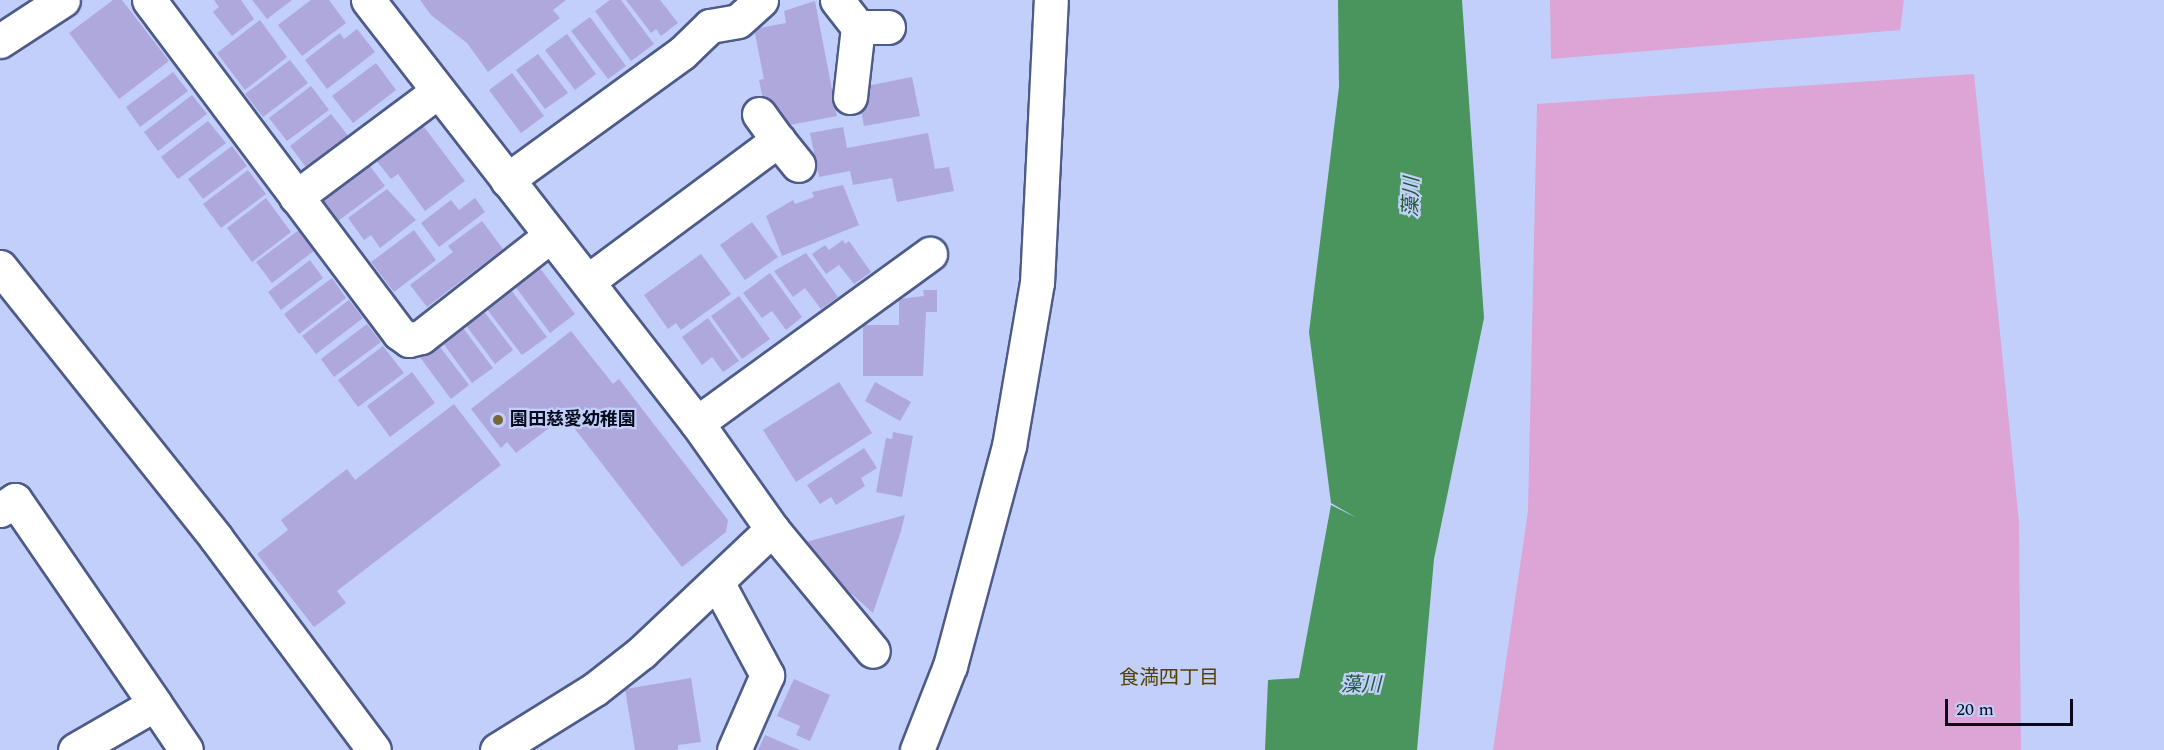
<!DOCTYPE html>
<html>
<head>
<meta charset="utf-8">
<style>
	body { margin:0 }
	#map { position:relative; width:2164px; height:750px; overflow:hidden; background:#c1cffa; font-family:Spectral,"Noto Sans JP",serif }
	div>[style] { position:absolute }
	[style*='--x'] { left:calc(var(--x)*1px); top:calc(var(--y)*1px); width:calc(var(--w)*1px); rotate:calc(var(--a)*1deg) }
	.green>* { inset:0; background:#dda5d6 }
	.water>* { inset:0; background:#49955d }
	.building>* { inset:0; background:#afa8dd }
	.roads { filter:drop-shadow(2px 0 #4d5b89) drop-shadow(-2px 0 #4d5b89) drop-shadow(0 2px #4d5b89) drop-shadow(0 -2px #4d5b89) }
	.minor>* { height:33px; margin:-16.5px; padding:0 16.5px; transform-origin:16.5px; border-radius:16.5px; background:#fff }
	.tertiary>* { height:33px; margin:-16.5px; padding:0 16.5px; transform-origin:16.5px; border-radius:16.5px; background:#fff }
	.dots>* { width:16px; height:16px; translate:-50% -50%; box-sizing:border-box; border:3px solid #c1cffa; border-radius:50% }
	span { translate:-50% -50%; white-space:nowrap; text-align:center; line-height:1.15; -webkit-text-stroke:4.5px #c1cffa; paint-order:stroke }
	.poi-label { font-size:18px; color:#060a1b; font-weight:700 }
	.left { translate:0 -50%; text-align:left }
	.water-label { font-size:20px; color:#215831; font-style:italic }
	.neighbourhood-label { font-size:20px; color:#554200 }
	.scale { position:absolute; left:1945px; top:699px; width:128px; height:27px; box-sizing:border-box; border:3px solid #060a1b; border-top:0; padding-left:8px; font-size:18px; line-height:21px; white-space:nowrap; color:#060a1b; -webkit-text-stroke:4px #c1cffa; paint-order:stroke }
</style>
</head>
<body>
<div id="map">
	<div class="green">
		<i style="clip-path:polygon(1550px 0,1904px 0,1900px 30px,1551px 59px)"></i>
		<i style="clip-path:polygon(1974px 74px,2019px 522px,2021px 750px,1493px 750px,1528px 511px,1537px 104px)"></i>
	</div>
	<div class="water">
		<i style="clip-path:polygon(1338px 0,1462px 0,1484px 318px,1434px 559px,1417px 750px,1265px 750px,1268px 680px,1299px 678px,1331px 505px,1357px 518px,1331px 503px,1309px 332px,1339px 87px)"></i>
	</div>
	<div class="building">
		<i style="clip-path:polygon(113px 0,122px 0,169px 61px,119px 99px,69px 33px)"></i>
		<i style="clip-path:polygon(214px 0,241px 0,254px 19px,232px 36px,213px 12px,219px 7px)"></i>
		<i style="clip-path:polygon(252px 0,292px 0,267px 19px)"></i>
		<i style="clip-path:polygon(311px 0,329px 0,346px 23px,302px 56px,278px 25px)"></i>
		<i style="clip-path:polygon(420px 0,566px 0,553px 10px,560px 18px,488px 72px,467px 43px,431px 15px)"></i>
		<i style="clip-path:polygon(610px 0,621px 0,654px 44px,631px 61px,595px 11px)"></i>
		<i style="clip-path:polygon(626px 0,660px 0,678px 23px,661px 36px,656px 29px,651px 33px)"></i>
		<i style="clip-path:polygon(815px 1px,837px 116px,774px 128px,764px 104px,759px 80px,764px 79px,754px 29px,786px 23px,784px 11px)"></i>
		<i style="clip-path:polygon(590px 17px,626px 66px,608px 79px,571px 31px)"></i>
		<i style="clip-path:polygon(260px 20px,287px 57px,245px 90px,217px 53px)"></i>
		<i style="clip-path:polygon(357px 29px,375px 52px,327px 89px,305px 60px,340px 33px,344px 39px)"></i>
		<i style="clip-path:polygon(567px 34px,596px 74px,575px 90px,545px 50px)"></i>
		<i style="clip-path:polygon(538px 54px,568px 93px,545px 109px,516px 70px)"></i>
		<i style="clip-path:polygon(290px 60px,308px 83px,263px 117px,245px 94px)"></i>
		<i style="clip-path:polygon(376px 63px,396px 90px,353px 123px,332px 96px)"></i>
		<i style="clip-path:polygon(173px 72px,188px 91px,140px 127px,126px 107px)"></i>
		<i style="clip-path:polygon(512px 73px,544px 116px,521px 133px,489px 90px)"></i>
		<i style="clip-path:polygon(912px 77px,920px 116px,864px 126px,857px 88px)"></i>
		<i style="clip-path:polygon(311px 86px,329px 110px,287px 141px,269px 118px)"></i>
		<i style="clip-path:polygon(192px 95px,207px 114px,158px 151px,144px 132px)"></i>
		<i style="clip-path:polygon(331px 114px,350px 138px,308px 170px,290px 146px)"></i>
		<i style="clip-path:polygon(208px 121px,226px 143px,178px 179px,161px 157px)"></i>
		<i style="clip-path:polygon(421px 123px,465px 181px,425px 211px,398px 174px,391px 179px,375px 159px)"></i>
		<i style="clip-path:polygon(843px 127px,847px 148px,928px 133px,935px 169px,949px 167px,954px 191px,897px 202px,892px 178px,853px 185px,850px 171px,819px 177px,810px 133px)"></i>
		<i style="clip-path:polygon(232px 146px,247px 166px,203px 199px,188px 179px)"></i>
		<i style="clip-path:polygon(367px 162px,385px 186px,338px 221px,321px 198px)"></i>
		<i style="clip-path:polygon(248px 170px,266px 194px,221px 228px,203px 204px)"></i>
		<i style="clip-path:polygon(843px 185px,859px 225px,782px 256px,766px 216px,793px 200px,795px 204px,814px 197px,812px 192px)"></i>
		<i style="clip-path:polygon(387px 189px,416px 220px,380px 248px,371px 235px,364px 240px,348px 218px)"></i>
		<i style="clip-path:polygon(266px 198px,291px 232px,252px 262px,227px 228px)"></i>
		<i style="clip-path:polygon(475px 198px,485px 212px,439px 247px,421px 223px,451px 200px,459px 210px)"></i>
		<i style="clip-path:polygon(482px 221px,503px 249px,427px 307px,410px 285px,453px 252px,448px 246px)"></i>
		<i style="clip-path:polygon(752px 222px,778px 257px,745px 280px,720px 245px)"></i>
		<i style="clip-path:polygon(299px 230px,315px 250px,272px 283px,256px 262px)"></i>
		<i style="clip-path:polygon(414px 230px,436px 260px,394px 292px,371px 262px)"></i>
		<i style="clip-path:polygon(843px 240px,845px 244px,849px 241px,871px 272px,854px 284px,839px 265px,826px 274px,812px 254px,825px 245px,829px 250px)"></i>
		<i style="clip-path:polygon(806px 253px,838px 297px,821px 309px,805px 288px,793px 297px,774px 271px)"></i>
		<i style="clip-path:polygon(701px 254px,731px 294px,681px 330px,676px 323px,668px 329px,644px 295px)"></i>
		<i style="clip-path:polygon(310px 260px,323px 278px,281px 310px,268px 292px)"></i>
		<i style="clip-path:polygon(539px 267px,575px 314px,550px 333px,514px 285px)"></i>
		<i style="clip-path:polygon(770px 273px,802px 317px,786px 330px,772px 311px,762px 318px,743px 293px)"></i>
		<i style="clip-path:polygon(332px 278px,346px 298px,299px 334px,284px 314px)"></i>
		<i style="clip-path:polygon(508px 286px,547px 337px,522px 355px,483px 304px)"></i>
		<i style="clip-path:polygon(923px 290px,937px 290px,937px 312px,926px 312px,923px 376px,863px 376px,863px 325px,899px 325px,899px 299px,924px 296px)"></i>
		<i style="clip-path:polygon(739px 296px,770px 339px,742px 359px,711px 316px)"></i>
		<i style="clip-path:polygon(349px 300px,363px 318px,316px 354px,302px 336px)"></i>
		<i style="clip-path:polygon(480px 306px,513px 350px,495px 364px,462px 320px)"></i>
		<i style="clip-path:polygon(708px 318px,739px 361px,723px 372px,712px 357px,702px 365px,682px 337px)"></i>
		<i style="clip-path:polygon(367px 324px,381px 342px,334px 377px,321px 359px)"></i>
		<i style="clip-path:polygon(463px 328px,493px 368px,472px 383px,443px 343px)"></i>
		<i style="clip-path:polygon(571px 331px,613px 384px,619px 379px,728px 520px,726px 532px,682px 567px,565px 416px,516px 453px,507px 442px,501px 448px,471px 409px)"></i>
		<i style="clip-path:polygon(437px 343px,469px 385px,451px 399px,419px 356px)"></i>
		<i style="clip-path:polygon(383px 346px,404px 373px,358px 407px,338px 380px)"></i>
		<i style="clip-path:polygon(412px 372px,435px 403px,390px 437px,367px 406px)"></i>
		<i style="clip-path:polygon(839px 382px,872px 433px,796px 482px,763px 430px)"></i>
		<i style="clip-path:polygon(875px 382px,911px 402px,900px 421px,865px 401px)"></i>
		<i style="clip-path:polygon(454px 404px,501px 465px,337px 591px,346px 603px,314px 627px,257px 554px,288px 530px,281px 520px,347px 469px,355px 480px)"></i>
		<i style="clip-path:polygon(893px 432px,913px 436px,902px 497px,876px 492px,886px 438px,892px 439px)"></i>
		<i style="clip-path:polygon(864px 448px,877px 468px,861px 478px,865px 486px,836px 505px,831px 497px,820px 504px,807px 485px)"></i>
		<i style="clip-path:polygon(905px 515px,901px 531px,873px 613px,844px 587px,806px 542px)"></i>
		<i style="clip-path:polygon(691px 678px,701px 742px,678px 745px,678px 750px,635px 750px,625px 689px)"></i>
		<i style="clip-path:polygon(794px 679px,830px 695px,810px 741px,796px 735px,800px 726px,777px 716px)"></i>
		<i style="clip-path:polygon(765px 735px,800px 750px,758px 750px)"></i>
	</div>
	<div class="roads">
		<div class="minor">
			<i style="--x:149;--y:0;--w:416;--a:53.1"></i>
			<i style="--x:399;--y:333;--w:12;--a:35"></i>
			<i style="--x:409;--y:340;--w:12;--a:-14"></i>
			<i style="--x:421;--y:337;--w:165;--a:-38.1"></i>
			<i style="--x:368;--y:0;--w:536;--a:52.13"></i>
			<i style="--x:697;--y:423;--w:130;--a:54.7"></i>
			<i style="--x:772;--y:529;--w:158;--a:50.4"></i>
			<i style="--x:837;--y:0;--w:34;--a:52"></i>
			<i style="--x:858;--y:27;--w:30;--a:0"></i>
			<i style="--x:0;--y:41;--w:75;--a:-33.1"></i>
			<i style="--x:850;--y:97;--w:70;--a:-83.5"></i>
			<i style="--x:759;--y:114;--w:32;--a:54"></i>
			<i style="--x:507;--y:180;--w:216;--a:-36"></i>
			<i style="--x:682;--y:53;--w:39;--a:-44"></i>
			<i style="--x:710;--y:26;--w:28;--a:-10"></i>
			<i style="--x:738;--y:21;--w:31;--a:-42"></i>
			<i style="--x:296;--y:197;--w:177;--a:-36.7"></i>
			<i style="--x:0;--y:267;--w:347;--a:51.4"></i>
			<i style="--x:216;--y:538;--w:264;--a:53.3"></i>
			<i style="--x:588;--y:281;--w:237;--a:-36.6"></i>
			<i style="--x:778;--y:140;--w:32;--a:51"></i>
			<i style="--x:697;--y:423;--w:288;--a:-36"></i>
			<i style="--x:0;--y:510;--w:18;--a:-34"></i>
			<i style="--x:15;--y:500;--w:247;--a:55.5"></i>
			<i style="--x:717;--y:582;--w:106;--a:61.7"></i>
			<i style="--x:767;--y:675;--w:82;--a:113.7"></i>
			<i style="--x:75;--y:750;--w:92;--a:-29.9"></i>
			<i style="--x:155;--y:704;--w:55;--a:56"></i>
			<i style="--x:497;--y:750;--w:115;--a:-31.9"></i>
			<i style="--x:595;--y:689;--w:60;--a:-38.2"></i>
			<i style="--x:642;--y:652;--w:179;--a:-43.4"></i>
		</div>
		<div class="tertiary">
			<i style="--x:917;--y:750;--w:90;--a:-68.6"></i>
			<i style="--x:950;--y:666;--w:228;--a:-75"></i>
			<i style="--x:1009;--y:446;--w:165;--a:-80.3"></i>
			<i style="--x:1037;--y:283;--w:283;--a:-87.2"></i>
		</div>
	</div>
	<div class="dots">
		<i style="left:498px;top:420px;background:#786634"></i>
	</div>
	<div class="poi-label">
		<span class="left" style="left:510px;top:420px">園田慈愛幼稚園</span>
	</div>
	<div class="water-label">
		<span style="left:1412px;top:197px;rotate:-88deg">藻川</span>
		<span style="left:1361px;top:685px">藻川</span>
	</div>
	<div class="neighbourhood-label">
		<span style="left:1169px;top:678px">食満四丁目</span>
	</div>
	<div class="scale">20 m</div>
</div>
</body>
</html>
